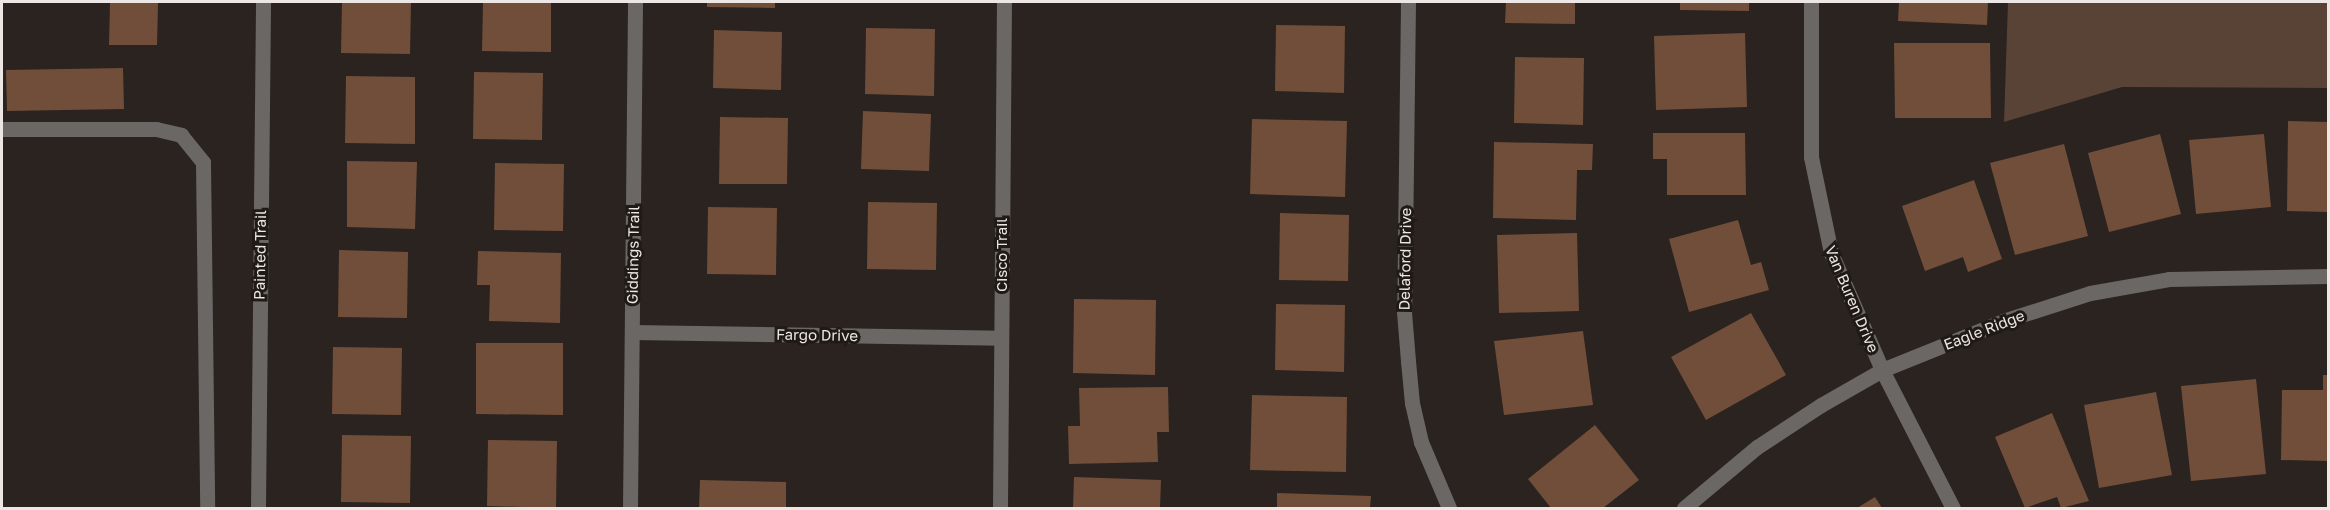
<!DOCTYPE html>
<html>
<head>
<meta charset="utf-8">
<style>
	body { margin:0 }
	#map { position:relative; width:2330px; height:510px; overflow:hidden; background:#2a231f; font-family:"Golos Text",sans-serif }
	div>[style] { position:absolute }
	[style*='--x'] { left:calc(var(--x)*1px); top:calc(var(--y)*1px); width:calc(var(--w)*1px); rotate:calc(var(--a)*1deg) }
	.green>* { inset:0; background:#594337 }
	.building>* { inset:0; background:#714e3a }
	.service>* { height:15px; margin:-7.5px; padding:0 7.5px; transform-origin:7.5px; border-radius:7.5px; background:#6a6765 }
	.minor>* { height:15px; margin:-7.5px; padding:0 7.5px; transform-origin:7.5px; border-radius:7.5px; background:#6a6765 }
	span { translate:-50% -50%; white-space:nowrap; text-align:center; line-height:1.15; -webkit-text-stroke:6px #201a16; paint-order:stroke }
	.street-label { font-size:15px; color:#ece7e4 }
	.frame { position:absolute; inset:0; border:3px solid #ece7e4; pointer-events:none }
</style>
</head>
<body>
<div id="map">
	<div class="green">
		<i style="clip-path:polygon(2008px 2px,2328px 2px,2328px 88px,2122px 87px,2004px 122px)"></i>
	</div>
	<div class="building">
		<i style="clip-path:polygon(110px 2px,158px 3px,157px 45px,109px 45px)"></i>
		<i style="clip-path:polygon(342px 2px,411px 2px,410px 54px,341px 53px)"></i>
		<i style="clip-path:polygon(483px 2px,551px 2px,551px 52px,482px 51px)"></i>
		<i style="clip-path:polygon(707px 2px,775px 2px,775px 8px,707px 7px)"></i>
		<i style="clip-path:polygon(1506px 2px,1575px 2px,1575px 24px,1505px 23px)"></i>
		<i style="clip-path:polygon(1680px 2px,1749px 2px,1749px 11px,1680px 10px)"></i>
		<i style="clip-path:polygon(1899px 2px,1988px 2px,1987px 25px,1898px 21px)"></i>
		<i style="clip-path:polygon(1276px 25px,1345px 26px,1344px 93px,1275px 91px)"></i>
		<i style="clip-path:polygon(866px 28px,935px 29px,934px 96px,865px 94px)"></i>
		<i style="clip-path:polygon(714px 30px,782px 32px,781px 90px,713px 88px)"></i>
		<i style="clip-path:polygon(1745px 33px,1747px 107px,1656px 110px,1654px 36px)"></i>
		<i style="clip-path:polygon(1894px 43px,1990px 43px,1991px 118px,1895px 118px)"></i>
		<i style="clip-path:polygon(1515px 57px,1584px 58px,1583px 125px,1514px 123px)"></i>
		<i style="clip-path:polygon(123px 68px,124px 109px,7px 111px,6px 70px)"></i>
		<i style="clip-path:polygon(474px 72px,543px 73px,542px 140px,473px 139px)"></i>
		<i style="clip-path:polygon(346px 76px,415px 77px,415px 144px,345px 143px)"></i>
		<i style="clip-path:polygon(863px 111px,931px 114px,929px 171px,861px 169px)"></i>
		<i style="clip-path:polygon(720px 117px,788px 118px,787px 184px,719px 184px)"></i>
		<i style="clip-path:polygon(1252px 119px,1347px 121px,1345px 197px,1250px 194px)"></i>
		<i style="clip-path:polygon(2288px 121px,2328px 122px,2328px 212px,2287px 211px)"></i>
		<i style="clip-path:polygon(1653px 133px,1745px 133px,1746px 195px,1667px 195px,1667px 159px,1653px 159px)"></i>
		<i style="clip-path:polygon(2160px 134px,2181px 214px,2109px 232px,2088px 153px)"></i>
		<i style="clip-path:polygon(2264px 134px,2271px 207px,2196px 214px,2189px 140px)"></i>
		<i style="clip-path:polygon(1494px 142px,1593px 144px,1592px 170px,1577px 170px,1576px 220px,1493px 218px)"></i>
		<i style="clip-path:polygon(2064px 144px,2088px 236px,2015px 255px,1990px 163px)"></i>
		<i style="clip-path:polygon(347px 161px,417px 162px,415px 229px,347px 227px)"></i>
		<i style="clip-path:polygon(495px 163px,564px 164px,563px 231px,494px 230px)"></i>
		<i style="clip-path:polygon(1974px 180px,2002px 259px,1968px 272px,1963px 257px,1925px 271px,1902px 206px)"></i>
		<i style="clip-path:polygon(868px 202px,937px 203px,936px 270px,867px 269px)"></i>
		<i style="clip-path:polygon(708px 207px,777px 208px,776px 275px,707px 274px)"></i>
		<i style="clip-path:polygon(1280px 213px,1349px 215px,1348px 281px,1279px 280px)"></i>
		<i style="clip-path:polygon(1738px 220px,1751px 265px,1761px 262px,1769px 290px,1689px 312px,1669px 239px)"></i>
		<i style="clip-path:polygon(1577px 233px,1579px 311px,1499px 313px,1497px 235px)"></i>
		<i style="clip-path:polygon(339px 250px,408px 252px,407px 318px,338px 317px)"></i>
		<i style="clip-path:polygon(478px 251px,561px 253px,560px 323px,489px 321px,490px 285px,477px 285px)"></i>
		<i style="clip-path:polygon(1074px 299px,1156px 300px,1155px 375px,1073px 373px)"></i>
		<i style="clip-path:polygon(1276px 304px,1345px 305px,1344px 372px,1275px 370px)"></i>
		<i style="clip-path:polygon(1751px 313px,1786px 375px,1706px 420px,1671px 357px)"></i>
		<i style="clip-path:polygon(1583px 331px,1593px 405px,1504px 415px,1494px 341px)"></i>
		<i style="clip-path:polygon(476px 343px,563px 343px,563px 415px,476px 414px)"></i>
		<i style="clip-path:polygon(333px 347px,402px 348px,401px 415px,332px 414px)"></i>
		<i style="clip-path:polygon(2323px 375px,2328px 375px,2328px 461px,2281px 460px,2282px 390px,2323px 390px)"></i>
		<i style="clip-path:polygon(2256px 379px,2266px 474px,2191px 481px,2181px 386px)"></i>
		<i style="clip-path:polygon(1168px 387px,1169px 432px,1157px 432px,1158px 462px,1069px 464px,1068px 426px,1080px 426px,1079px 388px)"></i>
		<i style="clip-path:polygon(2156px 392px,2172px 475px,2099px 488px,2084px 405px)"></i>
		<i style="clip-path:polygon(1252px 395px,1347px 397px,1346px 472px,1250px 470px)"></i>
		<i style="clip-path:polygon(2052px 413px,2089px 501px,2061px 508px,2057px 497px,2025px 508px,1995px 437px)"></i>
		<i style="clip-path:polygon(1595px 425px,1639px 480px,1603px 508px,1551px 508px,1528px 479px)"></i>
		<i style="clip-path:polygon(342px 435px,411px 436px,410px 503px,341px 502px)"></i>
		<i style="clip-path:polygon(488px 440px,557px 441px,556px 508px,487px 506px)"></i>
		<i style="clip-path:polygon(1074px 477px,1161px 480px,1160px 508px,1073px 508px)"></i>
		<i style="clip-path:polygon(700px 480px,786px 482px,786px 508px,699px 508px)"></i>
		<i style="clip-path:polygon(1277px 493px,1371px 496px,1370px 508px,1277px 508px)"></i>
		<i style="clip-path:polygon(1875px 497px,1882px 508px,1857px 508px)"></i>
	</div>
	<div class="service">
		<i style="--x:2;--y:129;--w:154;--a:0"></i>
		<i style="--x:156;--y:129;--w:26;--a:13"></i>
		<i style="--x:181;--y:135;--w:35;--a:51"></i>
		<i style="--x:203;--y:162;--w:346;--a:89.3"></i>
	</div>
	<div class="minor">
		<i style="--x:1408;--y:2;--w:310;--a:90.7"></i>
		<i style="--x:1404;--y:312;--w:49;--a:85.3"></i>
		<i style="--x:1408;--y:361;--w:42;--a:84.6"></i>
		<i style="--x:1412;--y:403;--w:40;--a:77"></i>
		<i style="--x:1421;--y:442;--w:72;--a:67"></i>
		<i style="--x:1811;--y:2;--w:155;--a:90"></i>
		<i style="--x:1811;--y:157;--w:98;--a:78.2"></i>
		<i style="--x:1831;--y:253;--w:128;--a:66.4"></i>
		<i style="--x:1882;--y:370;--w:155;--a:62.8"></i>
		<i style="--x:632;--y:332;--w:369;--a:0.9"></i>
		<i style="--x:258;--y:508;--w:506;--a:-89.43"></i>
		<i style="--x:630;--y:508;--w:506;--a:-89.43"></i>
		<i style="--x:1000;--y:508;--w:506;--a:-89.55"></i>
		<i style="--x:1684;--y:508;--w:95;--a:-39.9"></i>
		<i style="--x:1757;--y:447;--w:77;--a:-33.3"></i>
		<i style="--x:1821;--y:405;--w:70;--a:-29.8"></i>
		<i style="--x:1882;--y:370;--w:131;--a:-22"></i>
		<i style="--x:2003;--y:321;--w:91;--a:-17.8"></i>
		<i style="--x:2090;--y:293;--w:80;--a:-10"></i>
		<i style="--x:2169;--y:279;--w:159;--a:-1.1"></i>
	</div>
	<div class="street-label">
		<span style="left:260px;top:255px;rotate:-89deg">Painted Trail</span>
		<span style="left:633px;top:255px;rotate:-89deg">Giddings Trail</span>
		<span style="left:1002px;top:255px;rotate:-90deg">Cisco Trail</span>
		<span style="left:1405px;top:259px;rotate:-89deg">Delaford Drive</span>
		<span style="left:1852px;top:299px;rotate:67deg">Van Buren Drive</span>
		<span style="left:1984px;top:330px;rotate:-21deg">Eagle Ridge</span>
		<span style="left:817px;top:335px;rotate:1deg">Fargo Drive</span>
	</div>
	<div class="frame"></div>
</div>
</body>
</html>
